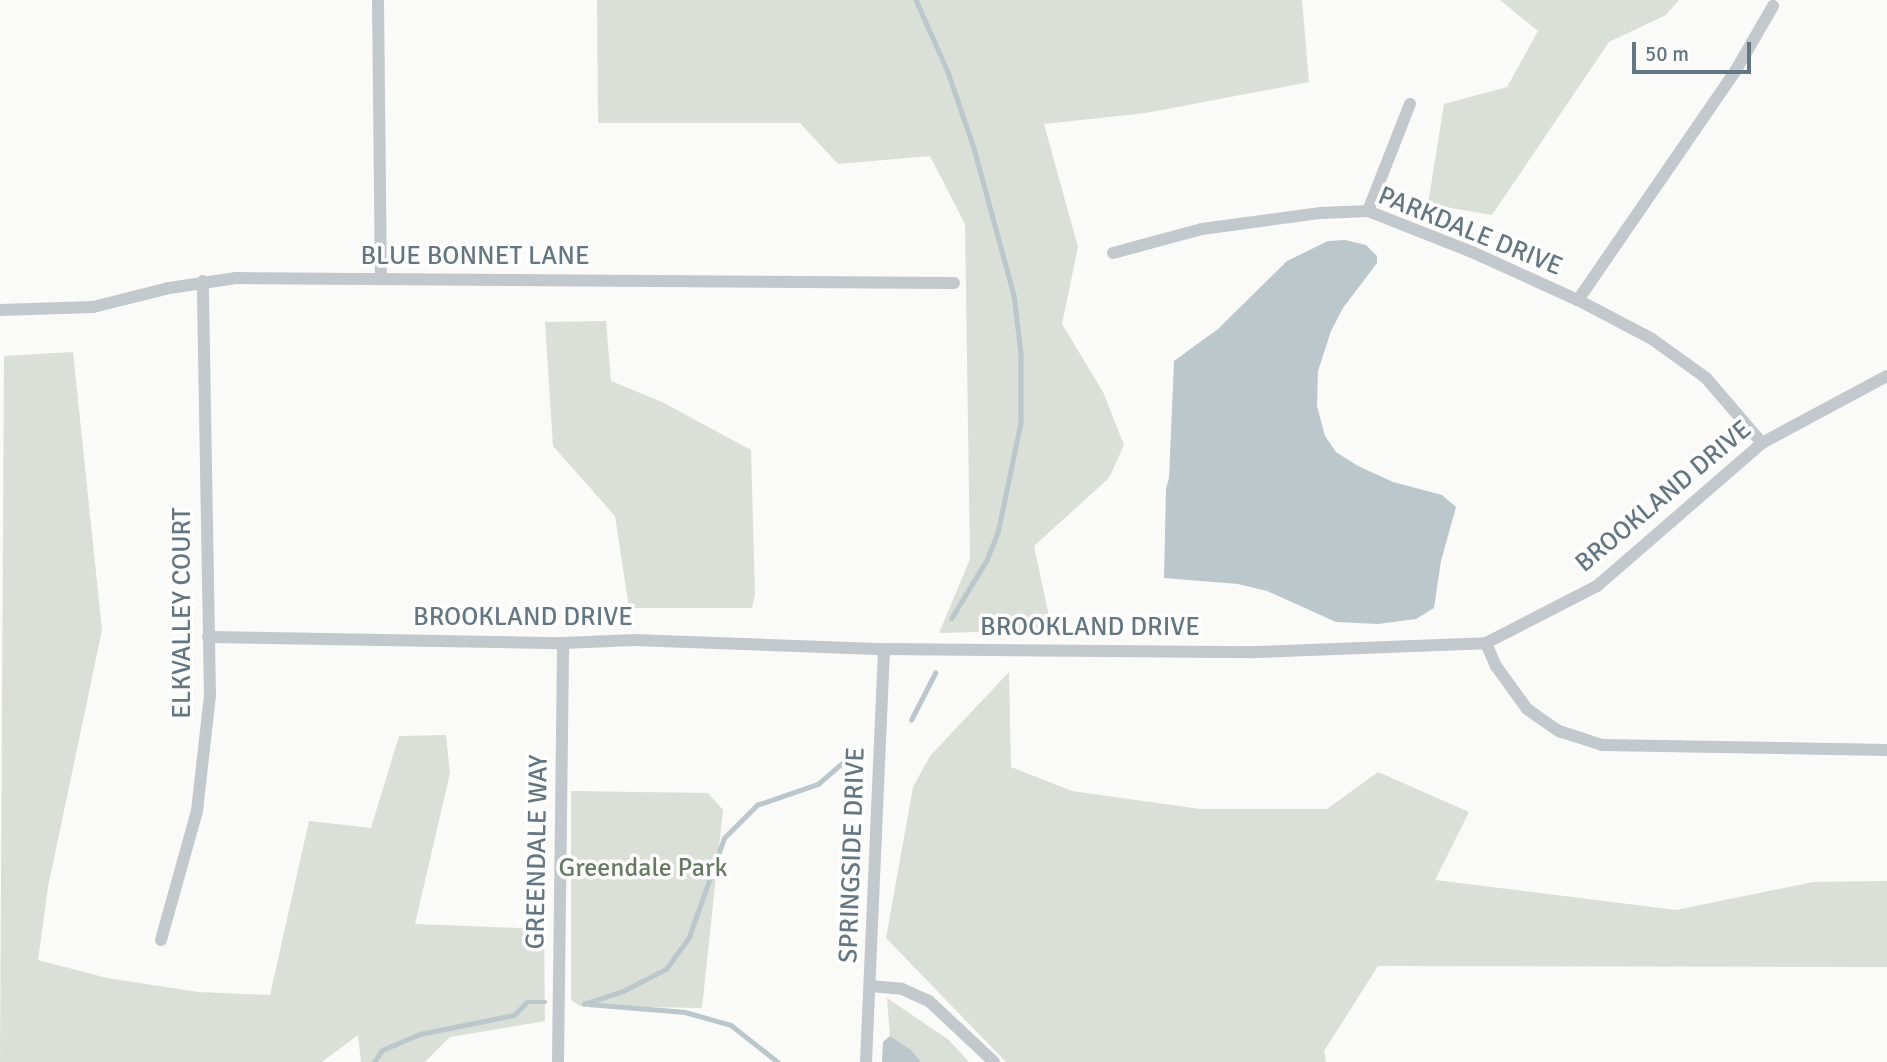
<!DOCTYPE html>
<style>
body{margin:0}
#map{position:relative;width:1887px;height:1062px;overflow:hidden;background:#fafaf8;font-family:Signika,sans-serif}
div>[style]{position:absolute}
.green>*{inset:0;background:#dadfd7}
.water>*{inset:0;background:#bbc7cb}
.stream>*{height:4.5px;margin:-2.25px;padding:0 2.25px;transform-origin:2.25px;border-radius:2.25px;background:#bbc7cb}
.minor>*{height:12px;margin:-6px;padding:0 6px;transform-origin:6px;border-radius:6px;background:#c3c8cc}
span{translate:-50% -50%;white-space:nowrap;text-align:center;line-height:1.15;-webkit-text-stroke:7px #fff;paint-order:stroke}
.street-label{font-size:26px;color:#657683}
.park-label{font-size:26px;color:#687a64}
.scale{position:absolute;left:1632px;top:42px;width:119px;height:32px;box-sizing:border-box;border:4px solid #657683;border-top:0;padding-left:9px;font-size:21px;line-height:24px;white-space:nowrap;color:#657683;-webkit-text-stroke:5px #fff;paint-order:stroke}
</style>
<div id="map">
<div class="green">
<i style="clip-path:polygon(597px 0,1302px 0,1309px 82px,1146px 113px,1044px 124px,1078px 247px,1062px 324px,1103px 392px,1124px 445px,1109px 478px,1034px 546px,1052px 630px,939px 633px,970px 559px,965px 224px,930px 156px,838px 164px,800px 123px,598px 123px)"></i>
<i style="clip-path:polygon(1500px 0,1679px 0,1666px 15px,1609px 42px,1492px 215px,1428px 204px,1444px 104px,1507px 87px,1538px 31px)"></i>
<i style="clip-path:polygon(606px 321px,611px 381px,662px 402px,751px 450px,755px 594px,752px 608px,629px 608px,615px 516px,553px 446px,545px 322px)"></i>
<i style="clip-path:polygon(73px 352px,102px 630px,48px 887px,38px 960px,107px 978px,198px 992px,270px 995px,309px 821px,371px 828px,399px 736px,446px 735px,450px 773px,415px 924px,544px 929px,545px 1021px,450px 1037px,425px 1062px,361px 1062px,358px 1035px,322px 1062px,0 1062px,4px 356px)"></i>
<i style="clip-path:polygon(1009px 672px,1011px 767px,1072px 791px,1200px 809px,1327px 809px,1378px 772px,1469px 812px,1435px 880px,1676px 910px,1813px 882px,1887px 881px,1887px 967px,1378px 966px,1324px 1051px,1326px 1062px,1006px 1062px,886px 938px,913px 787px,930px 756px)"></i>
<i style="clip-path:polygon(571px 791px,708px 793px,723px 810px,702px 1008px,580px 1006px,571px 1000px)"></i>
<i style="clip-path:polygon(887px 998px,949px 1040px,969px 1062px,921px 1062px,910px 1050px,890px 1036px)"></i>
</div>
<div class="water">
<i style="clip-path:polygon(1345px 240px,1366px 245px,1377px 256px,1377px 263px,1343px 308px,1331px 331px,1318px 371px,1317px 406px,1325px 436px,1336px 452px,1358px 466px,1393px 482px,1442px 495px,1456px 507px,1441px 561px,1434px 608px,1416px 619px,1378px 624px,1336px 622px,1267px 591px,1238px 584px,1164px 578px,1166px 489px,1169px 478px,1174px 361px,1218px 329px,1287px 261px,1328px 241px)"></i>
<i style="clip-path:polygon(890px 1036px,911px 1050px,921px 1062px,882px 1062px,883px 1042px)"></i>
</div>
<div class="stream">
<i style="left:916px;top:0;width:79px;rotate:66deg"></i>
<i style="left:948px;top:72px;width:80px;rotate:71.1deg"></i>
<i style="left:974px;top:148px;width:152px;rotate:74.8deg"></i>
<i style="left:1014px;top:295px;width:58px;rotate:83.1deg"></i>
<i style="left:1021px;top:353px;width:70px;rotate:90deg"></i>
<i style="left:1021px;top:423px;width:112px;rotate:101.8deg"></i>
<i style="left:998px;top:533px;width:31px;rotate:112deg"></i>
<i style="left:986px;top:562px;width:66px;rotate:121.3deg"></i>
<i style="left:911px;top:720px;width:53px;rotate:-62.9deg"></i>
<i style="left:584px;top:1004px;width:41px;rotate:-18.4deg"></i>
<i style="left:623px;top:991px;width:48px;rotate:-27.1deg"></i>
<i style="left:666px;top:969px;width:39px;rotate:-54deg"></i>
<i style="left:689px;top:937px;width:105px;rotate:-70.5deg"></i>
<i style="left:724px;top:838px;width:47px;rotate:-45deg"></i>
<i style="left:757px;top:805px;width:65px;rotate:-19deg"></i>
<i style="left:818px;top:784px;width:50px;rotate:-41deg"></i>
<i style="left:588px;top:1004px;width:97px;rotate:4.7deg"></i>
<i style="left:685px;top:1012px;width:48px;rotate:15.8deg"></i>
<i style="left:731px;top:1025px;width:60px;rotate:38.2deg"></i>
<i style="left:374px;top:1062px;width:14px;rotate:-56deg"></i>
<i style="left:382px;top:1050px;width:41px;rotate:-22.8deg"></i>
<i style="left:420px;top:1034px;width:96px;rotate:-11.4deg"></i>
<i style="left:514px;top:1015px;width:18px;rotate:-45deg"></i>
<i style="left:527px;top:1002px;width:18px"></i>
</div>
<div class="minor">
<i style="left:378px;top:0;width:279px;rotate:89.4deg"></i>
<i style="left:1368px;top:211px;width:115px;rotate:-68.6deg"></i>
<i style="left:1113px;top:253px;width:92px;rotate:-15.1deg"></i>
<i style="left:1202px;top:229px;width:120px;rotate:-7.7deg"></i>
<i style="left:1321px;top:213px;width:47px;rotate:-2.4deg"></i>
<i style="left:1368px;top:211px;width:112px;rotate:21.5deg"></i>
<i style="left:1472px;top:252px;width:116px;rotate:24.4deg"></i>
<i style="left:1578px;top:300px;width:84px;rotate:27.8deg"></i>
<i style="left:1652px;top:339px;width:67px;rotate:35.8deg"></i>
<i style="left:1706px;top:378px;width:86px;rotate:49.3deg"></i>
<i style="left:1578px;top:300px;width:279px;rotate:-55.5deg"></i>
<i style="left:1736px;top:70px;width:74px;rotate:-60deg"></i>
<i style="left:0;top:310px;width:93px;rotate:-1.8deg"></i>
<i style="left:93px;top:307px;width:78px;rotate:-14deg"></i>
<i style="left:169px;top:288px;width:68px;rotate:-8.5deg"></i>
<i style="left:236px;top:278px;width:718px;rotate:0.4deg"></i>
<i style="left:208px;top:637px;width:355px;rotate:1deg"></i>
<i style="left:563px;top:643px;width:71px;rotate:-2.4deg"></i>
<i style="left:634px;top:640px;width:250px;rotate:2.1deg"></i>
<i style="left:884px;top:649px;width:372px;rotate:0.5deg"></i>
<i style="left:1256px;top:652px;width:230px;rotate:-2.2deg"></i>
<i style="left:1486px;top:643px;width:125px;rotate:-27.2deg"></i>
<i style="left:1597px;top:586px;width:218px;rotate:-40.9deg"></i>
<i style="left:1762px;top:443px;width:142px;rotate:-28.2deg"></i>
<i style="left:1486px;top:643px;width:25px;rotate:67deg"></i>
<i style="left:1496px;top:666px;width:53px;rotate:54.2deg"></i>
<i style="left:1527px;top:709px;width:39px;rotate:35deg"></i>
<i style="left:1559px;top:731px;width:45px;rotate:18deg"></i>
<i style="left:1602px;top:745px;width:285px;rotate:1deg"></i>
<i style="left:161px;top:940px;width:134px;rotate:-74.4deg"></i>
<i style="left:197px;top:811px;width:116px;rotate:-83.6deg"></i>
<i style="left:210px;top:696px;width:415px;rotate:-91deg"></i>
<i style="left:870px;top:986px;width:32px;rotate:5deg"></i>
<i style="left:902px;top:989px;width:30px;rotate:24deg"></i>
<i style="left:929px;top:1001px;width:89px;rotate:43.2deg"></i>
<i style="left:558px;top:1062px;width:419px;rotate:-89.3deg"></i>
<i style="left:866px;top:1062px;width:413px;rotate:-87.5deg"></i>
</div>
<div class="street-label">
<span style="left:1470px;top:232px;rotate:22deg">PARKDALE DRIVE</span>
<span style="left:475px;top:257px">BLUE BONNET LANE</span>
<span style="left:1664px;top:497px;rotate:-40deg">BROOKLAND DRIVE</span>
<span style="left:183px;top:613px;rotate:-90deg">ELKVALLEY COURT</span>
<span style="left:523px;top:618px">BROOKLAND DRIVE</span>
<span style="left:1090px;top:628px">BROOKLAND DRIVE</span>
<span style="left:538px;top:852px;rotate:-89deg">GREENDALE WAY</span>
<span style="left:853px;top:855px;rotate:-88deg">SPRINGSIDE DRIVE</span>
</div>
<div class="park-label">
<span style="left:643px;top:869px">Greendale Park</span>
</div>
<div class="scale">50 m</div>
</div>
